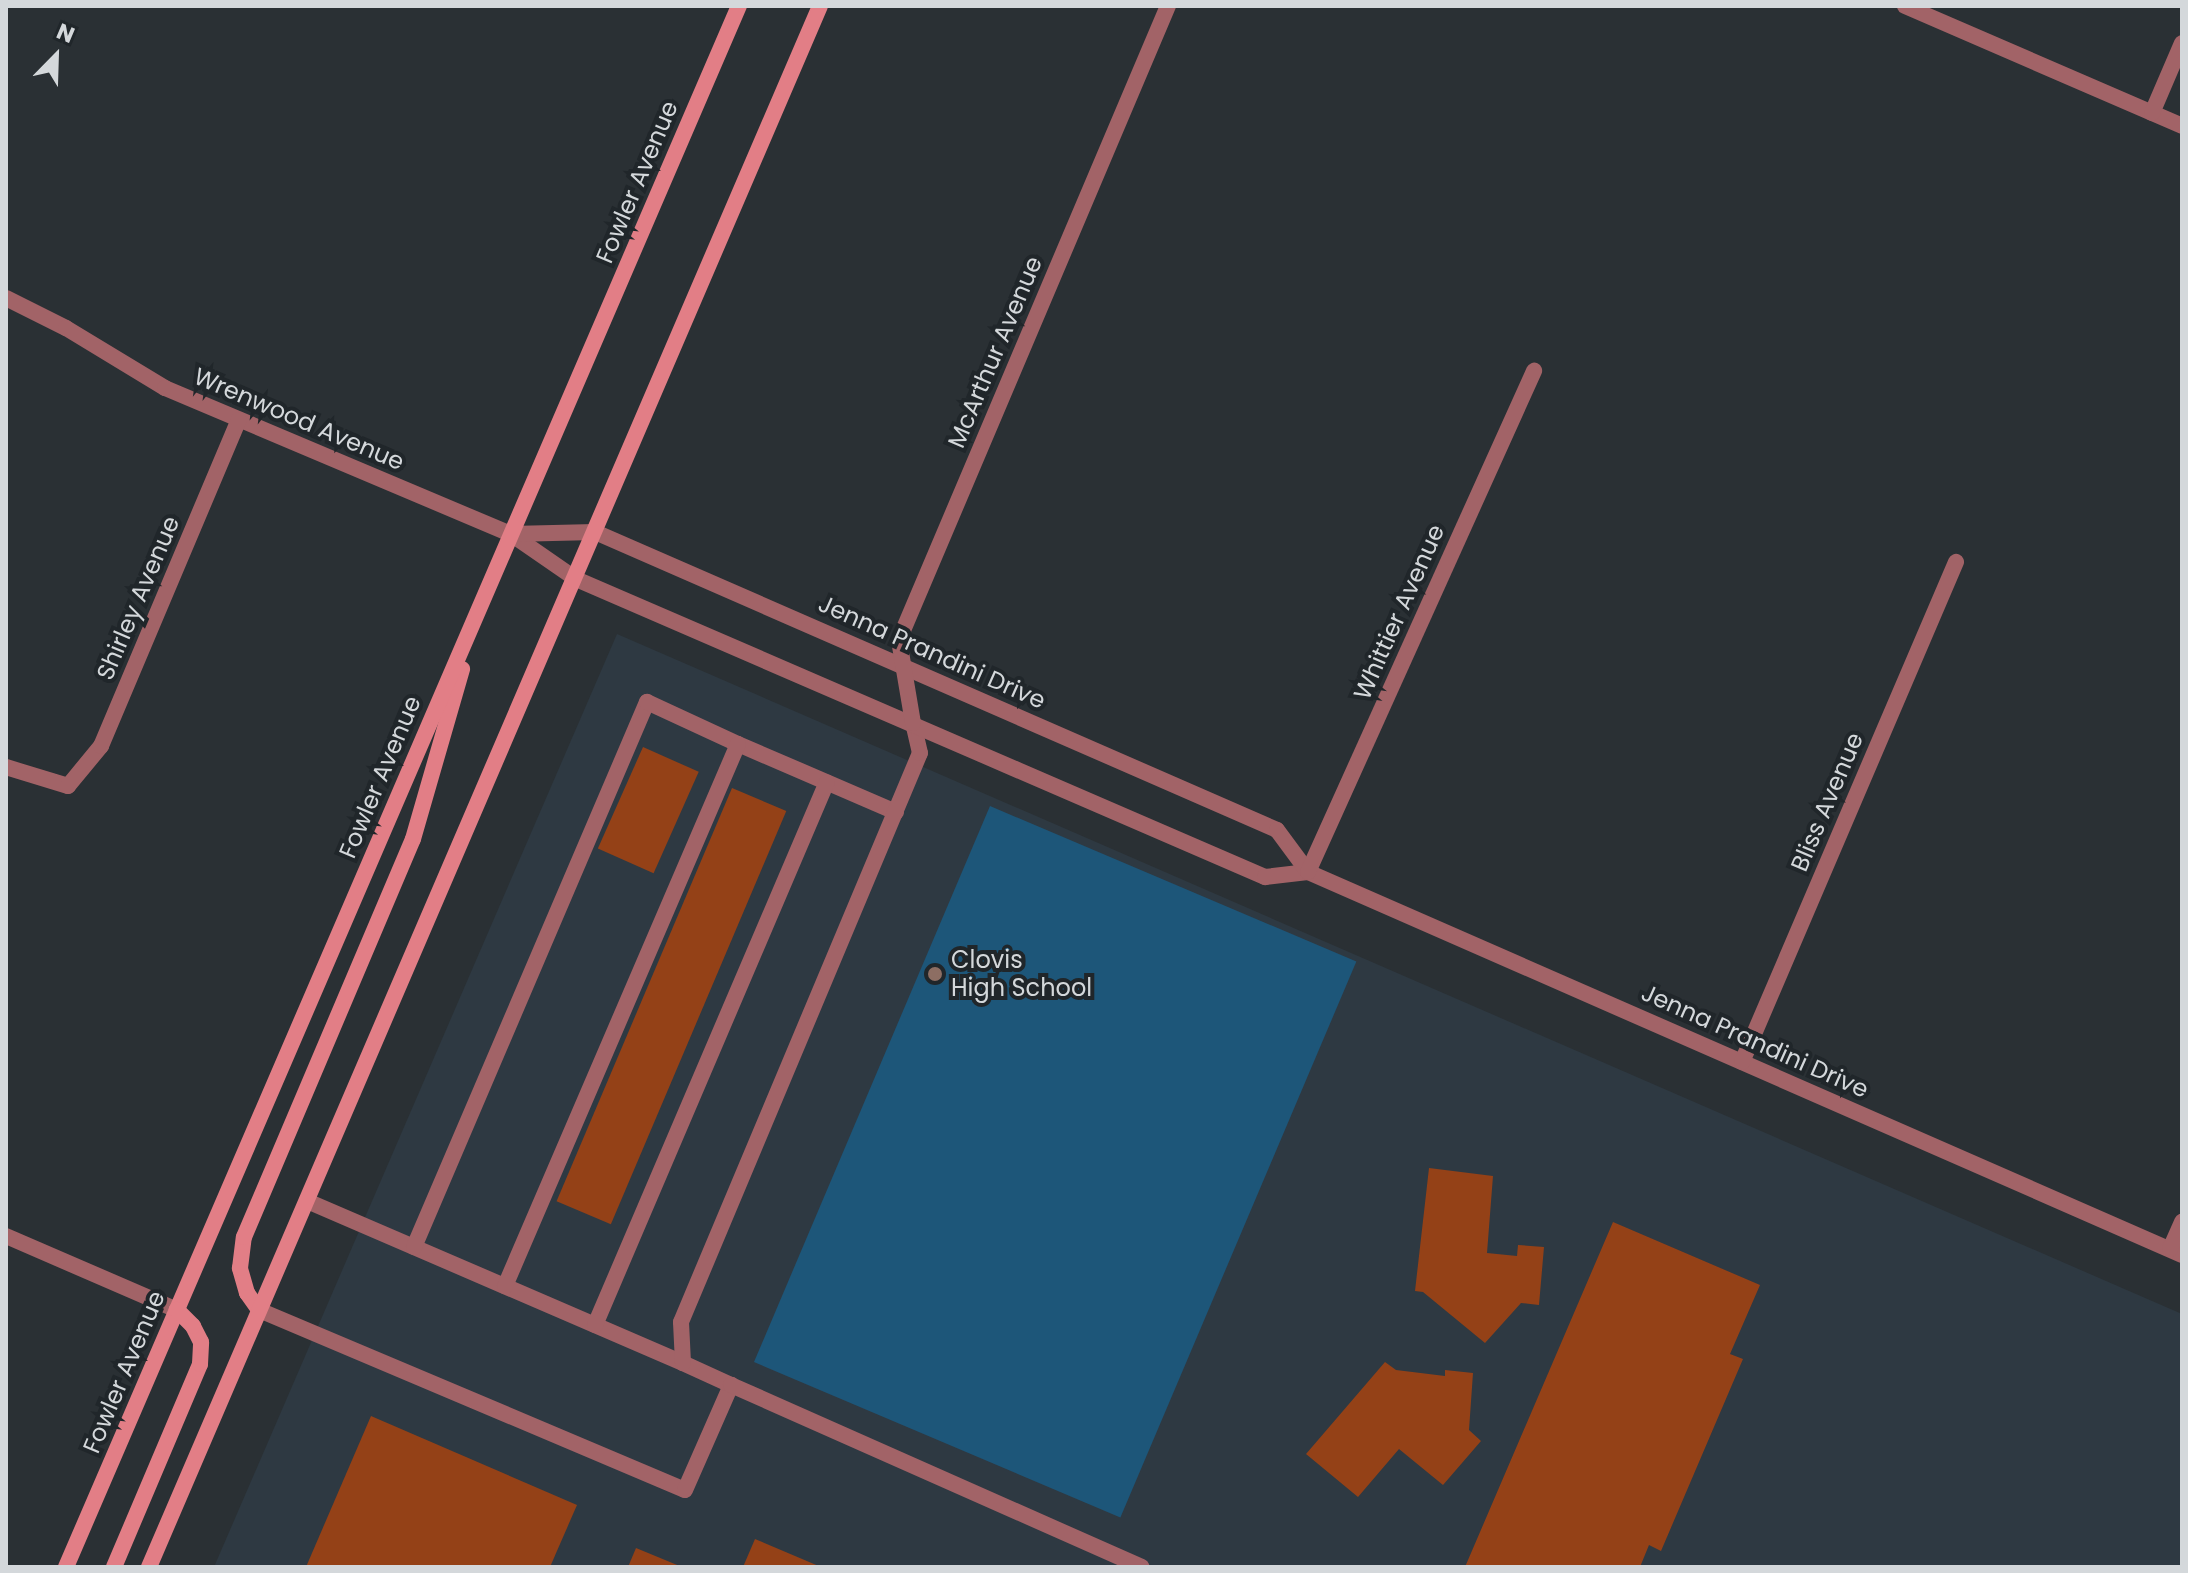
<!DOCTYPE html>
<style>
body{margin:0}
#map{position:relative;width:2188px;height:1573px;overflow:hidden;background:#2a3034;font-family:Poppins,sans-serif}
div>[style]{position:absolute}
.built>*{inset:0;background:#2e3942}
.green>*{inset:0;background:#1d5679;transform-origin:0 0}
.building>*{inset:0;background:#944117;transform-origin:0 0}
.service>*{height:16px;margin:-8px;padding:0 8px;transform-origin:8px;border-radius:8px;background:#a26367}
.minor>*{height:16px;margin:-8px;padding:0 8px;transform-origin:8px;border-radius:8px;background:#a26367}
.secondary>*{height:16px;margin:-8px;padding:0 8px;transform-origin:8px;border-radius:8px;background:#e27e86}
.dots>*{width:22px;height:22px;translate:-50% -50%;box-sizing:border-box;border:4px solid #20262a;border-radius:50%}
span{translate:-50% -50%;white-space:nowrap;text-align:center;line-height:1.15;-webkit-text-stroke:8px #20262a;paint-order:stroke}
.street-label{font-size:24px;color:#d4d8db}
.poi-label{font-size:24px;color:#d4d8db}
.left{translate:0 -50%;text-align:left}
.frame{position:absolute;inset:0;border:8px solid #d4d8db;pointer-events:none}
.north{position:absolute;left:16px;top:16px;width:80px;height:80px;-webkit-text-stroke:6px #20262a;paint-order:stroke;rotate:23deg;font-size:22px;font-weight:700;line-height:32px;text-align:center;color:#d4d8db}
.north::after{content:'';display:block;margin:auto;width:28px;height:36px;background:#d4d8db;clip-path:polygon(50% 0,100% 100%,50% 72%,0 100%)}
</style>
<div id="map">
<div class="built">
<i style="clip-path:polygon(617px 634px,2182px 1314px,2182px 1567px,214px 1567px)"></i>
</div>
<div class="green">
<i style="left:990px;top:806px;width:398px;height:604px;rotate:23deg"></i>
</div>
<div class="building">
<i style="left:643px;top:747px;width:61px;height:111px;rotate:24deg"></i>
<i style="left:732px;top:788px;width:59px;height:449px;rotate:23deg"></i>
<i style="clip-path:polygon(1429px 1168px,1493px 1176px,1487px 1253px,1517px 1256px,1518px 1245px,1544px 1247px,1539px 1305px,1521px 1303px,1485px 1343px,1423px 1292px,1415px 1291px)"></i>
<i style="clip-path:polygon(1613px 1222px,1760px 1285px,1730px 1354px,1743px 1359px,1661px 1551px,1649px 1545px,1640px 1567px,1465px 1567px)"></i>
<i style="clip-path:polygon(1385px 1362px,1396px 1370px,1445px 1376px,1445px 1370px,1473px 1373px,1469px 1430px,1481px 1441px,1443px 1485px,1399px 1449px,1358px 1497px,1306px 1454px)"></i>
<i style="clip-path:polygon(371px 1416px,577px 1505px,550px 1567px,306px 1567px)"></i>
<i style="clip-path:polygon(755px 1539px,821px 1567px,743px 1567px)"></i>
<i style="clip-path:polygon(636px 1548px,682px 1567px,628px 1567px)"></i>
</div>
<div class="service">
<i style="left:738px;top:744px;width:172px;rotate:23.3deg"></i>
<i style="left:307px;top:1201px;width:409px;rotate:23.3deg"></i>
<i style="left:414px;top:1247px;width:593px;rotate:-66.85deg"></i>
<i style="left:647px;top:702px;width:100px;rotate:24.8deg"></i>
<i style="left:738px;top:744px;width:590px;rotate:113.26deg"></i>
<i style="left:259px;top:1310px;width:462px;rotate:22.9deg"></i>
<i style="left:685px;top:1490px;width:115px;rotate:-66.3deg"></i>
<i style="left:731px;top:1385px;width:53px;rotate:-155.4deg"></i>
<i style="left:683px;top:1363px;width:41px;rotate:-92.8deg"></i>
<i style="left:681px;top:1322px;width:617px;rotate:-67.22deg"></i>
<i style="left:920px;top:753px;width:31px;rotate:-103deg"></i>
<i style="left:595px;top:1325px;width:590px;rotate:-66.87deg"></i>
<i style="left:731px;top:1385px;width:449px;rotate:23.9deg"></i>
</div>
<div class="minor">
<i style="left:1905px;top:6px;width:302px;rotate:23.4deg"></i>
<i style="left:2152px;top:113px;width:76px;rotate:-66.8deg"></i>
<i style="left:6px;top:298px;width:67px;rotate:26.6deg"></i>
<i style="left:66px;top:328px;width:116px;rotate:31.2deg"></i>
<i style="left:165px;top:388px;width:376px;rotate:22.9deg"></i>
<i style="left:511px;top:534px;width:79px;rotate:34.7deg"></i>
<i style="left:576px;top:579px;width:751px;rotate:23.39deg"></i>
<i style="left:1265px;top:877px;width:43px;rotate:-6.6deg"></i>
<i style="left:1308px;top:872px;width:954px;rotate:23.66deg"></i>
<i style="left:511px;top:534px;width:84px;rotate:-1.4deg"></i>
<i style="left:595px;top:532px;width:744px;rotate:23.6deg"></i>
<i style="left:1277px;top:830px;width:52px;rotate:53.6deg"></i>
<i style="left:913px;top:723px;width:84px;rotate:-99.6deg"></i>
<i style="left:899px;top:640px;width:689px;rotate:-67.01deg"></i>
<i style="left:6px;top:767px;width:65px;rotate:17deg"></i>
<i style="left:68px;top:786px;width:52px;rotate:-50.5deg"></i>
<i style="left:101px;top:746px;width:354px;rotate:-67.1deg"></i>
<i style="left:1308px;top:872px;width:550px;rotate:-65.72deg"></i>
<i style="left:1742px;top:1062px;width:544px;rotate:-66.83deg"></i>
<i style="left:6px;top:1236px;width:186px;rotate:23.4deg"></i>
<i style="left:2170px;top:1249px;width:30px;rotate:-66deg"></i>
</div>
<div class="secondary">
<i style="left:259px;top:1310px;width:21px;rotate:-125deg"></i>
<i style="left:247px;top:1293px;width:26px;rotate:-106deg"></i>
<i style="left:240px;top:1268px;width:31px;rotate:-83deg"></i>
<i style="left:244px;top:1237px;width:432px;rotate:-67deg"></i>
<i style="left:413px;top:839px;width:177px;rotate:-73.9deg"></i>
<i style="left:66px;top:1567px;width:1700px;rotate:-66.68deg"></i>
<i style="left:114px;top:1567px;width:220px;rotate:-67deg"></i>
<i style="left:200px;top:1364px;width:22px;rotate:-87deg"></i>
<i style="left:201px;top:1342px;width:18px;rotate:-117deg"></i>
<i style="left:193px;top:1326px;width:23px;rotate:-135deg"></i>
<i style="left:149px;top:1567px;width:1699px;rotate:-66.74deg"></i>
</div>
<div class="dots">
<i style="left:935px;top:974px;background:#8d6e63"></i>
</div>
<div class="street-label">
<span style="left:637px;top:182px;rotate:-67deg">Fowler Avenue</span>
<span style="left:995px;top:352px;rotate:-67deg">McArthur Avenue</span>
<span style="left:299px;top:419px;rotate:23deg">Wrenwood Avenue</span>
<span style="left:138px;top:598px;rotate:-67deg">Shirley Avenue</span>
<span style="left:1399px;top:612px;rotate:-66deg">Whittier Avenue</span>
<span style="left:932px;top:652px;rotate:24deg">Jenna Prandini Drive</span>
<span style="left:380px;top:777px;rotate:-67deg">Fowler Avenue</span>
<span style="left:1827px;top:802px;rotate:-67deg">Bliss Avenue</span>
<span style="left:1755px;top:1041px;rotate:24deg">Jenna Prandini Drive</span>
<span style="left:124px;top:1372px;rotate:-67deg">Fowler Avenue</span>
</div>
<div class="poi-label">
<span class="left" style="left:951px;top:974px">Clovis<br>High School</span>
</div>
<div class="frame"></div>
<div class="north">N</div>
</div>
